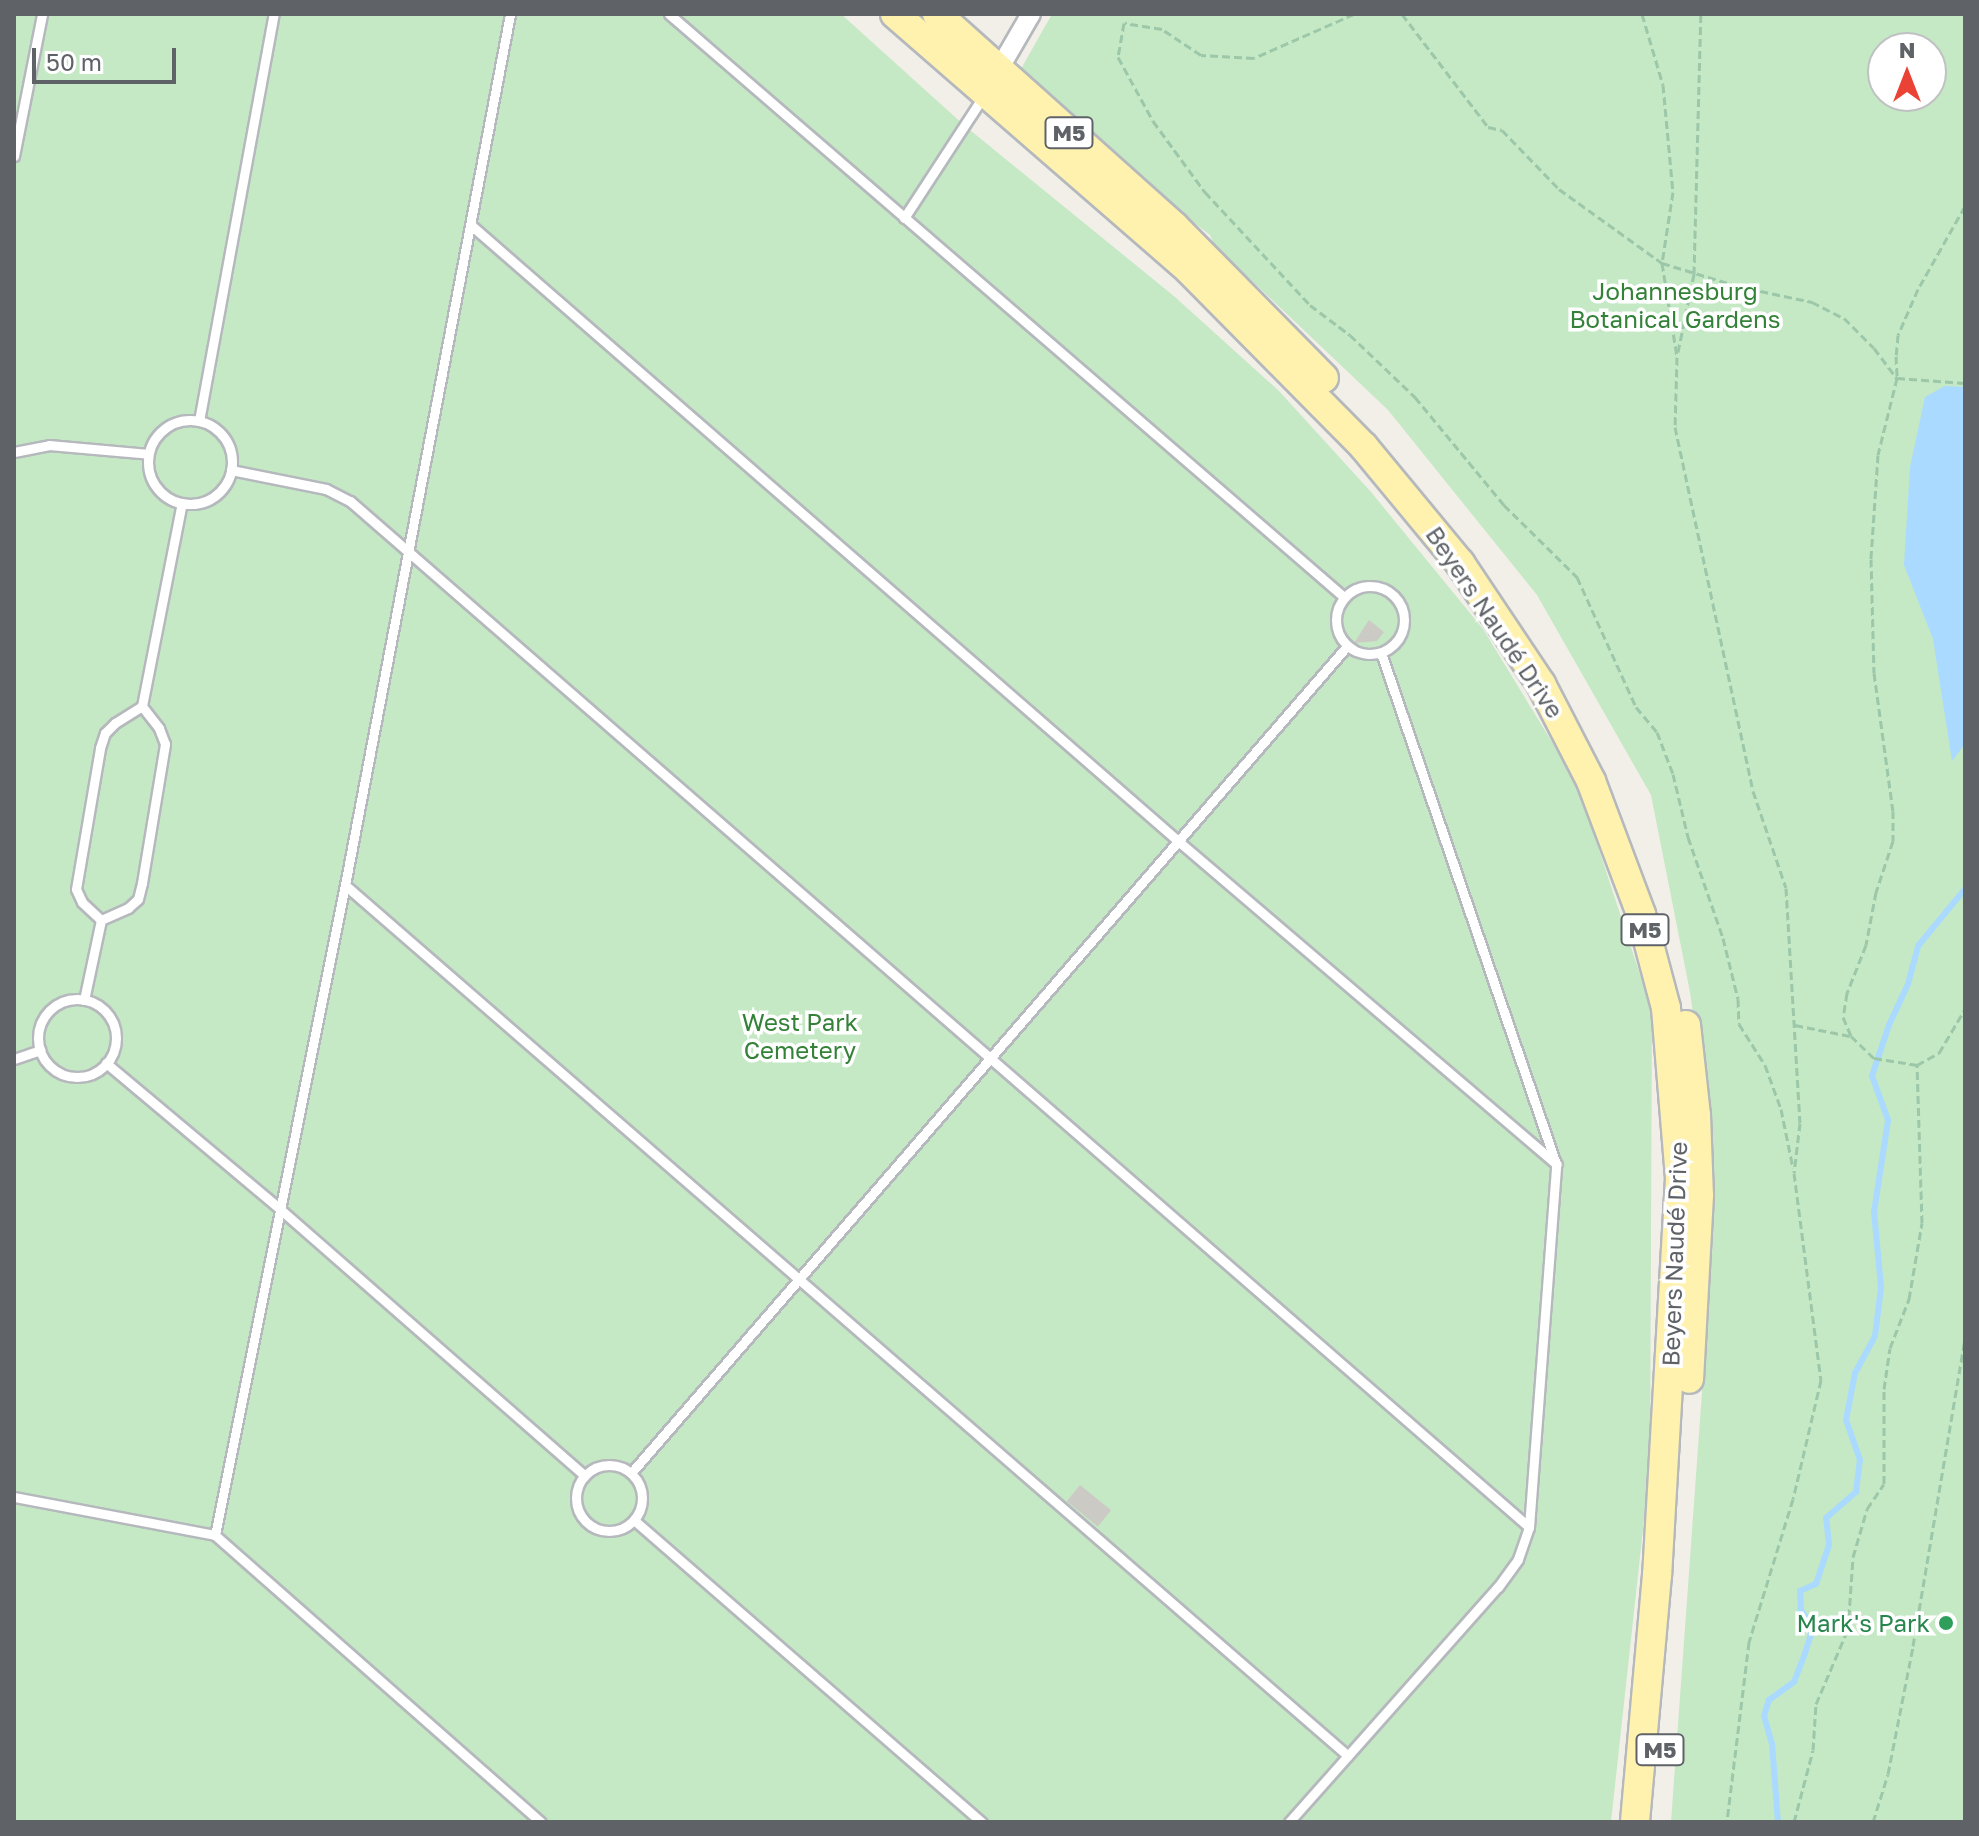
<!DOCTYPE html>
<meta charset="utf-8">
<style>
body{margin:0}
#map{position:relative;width:1979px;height:1836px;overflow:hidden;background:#f1efe8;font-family:"Golos Text",sans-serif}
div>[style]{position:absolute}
.green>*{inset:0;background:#c5e8c5}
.water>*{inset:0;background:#aadaff}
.stream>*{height:6px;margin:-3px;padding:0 3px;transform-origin:3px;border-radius:3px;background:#aadaff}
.building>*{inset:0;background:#cccac5;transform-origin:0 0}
.path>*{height:3px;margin-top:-1.5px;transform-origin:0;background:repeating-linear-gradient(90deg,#9cc7a9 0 8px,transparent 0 12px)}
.roads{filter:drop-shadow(2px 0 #b5b8bc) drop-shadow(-2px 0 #b5b8bc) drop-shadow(0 2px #b5b8bc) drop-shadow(0 -2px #b5b8bc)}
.service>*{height:9px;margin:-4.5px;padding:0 4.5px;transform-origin:4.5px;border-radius:4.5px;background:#fff}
.service>.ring{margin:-4.5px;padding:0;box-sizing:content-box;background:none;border:9px solid #fff;border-radius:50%}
.minor>*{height:18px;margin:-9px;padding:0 9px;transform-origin:9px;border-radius:9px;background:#fff}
.primary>*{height:28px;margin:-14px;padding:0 14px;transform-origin:14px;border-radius:14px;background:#fff2af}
.dots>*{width:22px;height:22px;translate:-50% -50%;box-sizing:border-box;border:4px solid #fff;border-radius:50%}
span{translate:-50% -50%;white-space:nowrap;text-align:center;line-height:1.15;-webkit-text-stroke:7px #fff;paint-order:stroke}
.shield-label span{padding:2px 6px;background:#fff;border:2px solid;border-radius:6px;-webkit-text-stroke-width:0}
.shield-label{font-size:22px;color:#5f6368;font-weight:700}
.park-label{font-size:24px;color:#348238}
.street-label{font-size:24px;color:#5f6368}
.leisure-label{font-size:24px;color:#27864d}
.right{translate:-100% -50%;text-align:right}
.frame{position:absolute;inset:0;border:16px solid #5f6368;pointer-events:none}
.north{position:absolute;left:1867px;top:32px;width:80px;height:80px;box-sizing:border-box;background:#fff;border:2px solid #bfc1c3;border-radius:50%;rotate:0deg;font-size:22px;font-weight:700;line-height:32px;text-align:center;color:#5f6368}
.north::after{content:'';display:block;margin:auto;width:28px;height:36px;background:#ea4335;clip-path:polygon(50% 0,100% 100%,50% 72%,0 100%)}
.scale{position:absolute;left:32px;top:48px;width:144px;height:36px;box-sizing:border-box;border:4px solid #5f6368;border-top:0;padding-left:10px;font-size:24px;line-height:28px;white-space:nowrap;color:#5f6368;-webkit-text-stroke:6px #fff;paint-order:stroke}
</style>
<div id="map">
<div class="green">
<i style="clip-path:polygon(14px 14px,841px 14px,965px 126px,1175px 297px,1279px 391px,1371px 492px,1483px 629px,1577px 783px,1652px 1011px,1650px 1465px,1611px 1822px,14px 1822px)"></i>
<i style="clip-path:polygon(evenodd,1052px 14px,1965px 14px,1965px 1822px,1671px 1822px,1713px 1240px,1707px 1114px,1690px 992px,1651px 795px,1537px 595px,1388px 410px,1214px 245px,1210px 235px,1013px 83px,1052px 14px,1883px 48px,1931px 48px,1931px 96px,1883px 96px,1883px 48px)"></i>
</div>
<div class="water">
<i style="clip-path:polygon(1945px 386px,1965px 387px,1965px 744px,1952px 761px,1933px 639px,1904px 565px,1910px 467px,1925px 397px)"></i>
</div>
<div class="stream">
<i style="left:1778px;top:1822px;width:78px;rotate:-94.4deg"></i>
<i style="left:1772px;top:1744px;width:29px;rotate:-106deg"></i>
<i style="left:1764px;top:1716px;width:17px;rotate:-73deg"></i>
<i style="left:1769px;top:1700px;width:31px;rotate:-36deg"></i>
<i style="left:1794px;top:1682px;width:28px;rotate:-69deg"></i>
<i style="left:1804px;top:1656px;width:29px;rotate:-72deg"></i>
<i style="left:1813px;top:1628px;width:22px;rotate:-124deg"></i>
<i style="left:1801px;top:1610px;width:19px;rotate:-93deg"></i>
<i style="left:1800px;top:1591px;width:17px;rotate:-24deg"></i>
<i style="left:1816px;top:1584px;width:41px;rotate:-71.6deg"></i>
<i style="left:1829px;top:1545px;width:27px;rotate:-96deg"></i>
<i style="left:1826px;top:1518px;width:40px;rotate:-41deg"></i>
<i style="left:1856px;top:1492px;width:32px;rotate:-83deg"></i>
<i style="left:1860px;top:1460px;width:42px;rotate:-109.3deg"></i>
<i style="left:1846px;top:1420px;width:48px;rotate:-79.2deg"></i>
<i style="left:1855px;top:1373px;width:42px;rotate:-61.6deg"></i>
<i style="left:1875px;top:1336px;width:49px;rotate:-83deg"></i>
<i style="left:1881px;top:1287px;width:75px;rotate:-95.3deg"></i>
<i style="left:1874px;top:1212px;width:93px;rotate:-81.3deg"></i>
<i style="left:1888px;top:1120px;width:47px;rotate:-110deg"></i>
<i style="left:1872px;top:1076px;width:54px;rotate:-71.6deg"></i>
<i style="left:1889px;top:1025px;width:45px;rotate:-65.1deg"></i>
<i style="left:1908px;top:984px;width:39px;rotate:-75deg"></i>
<i style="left:1918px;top:946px;width:74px;rotate:-50.5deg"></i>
</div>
<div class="building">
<i style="clip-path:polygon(1369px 620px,1384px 632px,1377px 641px,1354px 643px)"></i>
<i style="left:1080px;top:1485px;width:40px;height:21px;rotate:39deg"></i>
</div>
<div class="path">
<i style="left:1354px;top:14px;width:109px;rotate:156.3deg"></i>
<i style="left:1254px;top:58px;width:53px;rotate:-176.8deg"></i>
<i style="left:1201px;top:55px;width:47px;rotate:-146.3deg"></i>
<i style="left:1162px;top:29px;width:38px;rotate:-171deg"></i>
<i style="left:1124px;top:23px;width:35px;rotate:100deg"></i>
<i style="left:1118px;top:57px;width:73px;rotate:61.3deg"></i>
<i style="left:1153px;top:121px;width:88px;rotate:53.8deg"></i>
<i style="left:1205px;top:192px;width:154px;rotate:47.1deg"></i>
<i style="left:1310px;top:305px;width:50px;rotate:36.9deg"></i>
<i style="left:1350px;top:335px;width:90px;rotate:43.6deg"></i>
<i style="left:1415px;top:397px;width:140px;rotate:50.5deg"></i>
<i style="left:1504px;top:505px;width:103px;rotate:44.6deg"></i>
<i style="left:1577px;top:577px;width:143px;rotate:65.6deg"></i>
<i style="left:1636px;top:707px;width:33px;rotate:50deg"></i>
<i style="left:1657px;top:732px;width:45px;rotate:69.1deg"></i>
<i style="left:1673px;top:774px;width:65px;rotate:76.6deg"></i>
<i style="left:1688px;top:837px;width:107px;rotate:70.9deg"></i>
<i style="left:1723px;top:938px;width:63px;rotate:76.2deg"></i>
<i style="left:1738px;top:999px;width:25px;rotate:88deg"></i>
<i style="left:1739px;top:1024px;width:49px;rotate:57.6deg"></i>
<i style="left:1765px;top:1065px;width:47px;rotate:70deg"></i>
<i style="left:1781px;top:1109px;width:60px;rotate:78.5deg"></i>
<i style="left:1402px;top:14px;width:142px;rotate:52.7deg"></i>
<i style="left:1488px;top:127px;width:14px;rotate:12deg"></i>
<i style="left:1502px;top:130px;width:82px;rotate:46deg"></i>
<i style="left:1559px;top:189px;width:127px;rotate:35.7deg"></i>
<i style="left:1662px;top:263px;width:78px;rotate:17deg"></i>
<i style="left:1737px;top:286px;width:77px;rotate:12deg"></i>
<i style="left:1812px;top:302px;width:36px;rotate:27deg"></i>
<i style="left:1844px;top:318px;width:42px;rotate:45deg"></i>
<i style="left:1874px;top:348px;width:38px;rotate:53deg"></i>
<i style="left:1897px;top:378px;width:79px;rotate:103.9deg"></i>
<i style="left:1878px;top:455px;width:104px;rotate:93.9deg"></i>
<i style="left:1871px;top:559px;width:114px;rotate:88.5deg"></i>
<i style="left:1874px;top:673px;width:139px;rotate:82.2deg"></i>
<i style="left:1893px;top:811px;width:30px;rotate:90deg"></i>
<i style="left:1893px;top:841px;width:54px;rotate:108.4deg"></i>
<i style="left:1876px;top:892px;width:54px;rotate:100.7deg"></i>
<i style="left:1866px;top:945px;width:52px;rotate:111.6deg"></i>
<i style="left:1847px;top:993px;width:24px;rotate:99deg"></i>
<i style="left:1843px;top:1017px;width:21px;rotate:67deg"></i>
<i style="left:1851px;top:1036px;width:32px;rotate:44deg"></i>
<i style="left:1874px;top:1058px;width:44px;rotate:9.2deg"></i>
<i style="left:1917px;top:1065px;width:25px;rotate:-29deg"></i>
<i style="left:1939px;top:1053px;width:51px;rotate:-59.4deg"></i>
<i style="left:1642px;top:14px;width:74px;rotate:73.5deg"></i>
<i style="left:1663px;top:85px;width:107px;rotate:84.7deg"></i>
<i style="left:1673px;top:192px;width:72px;rotate:98.8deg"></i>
<i style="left:1662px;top:263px;width:95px;rotate:80.9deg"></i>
<i style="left:1677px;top:357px;width:70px;rotate:91.6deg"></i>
<i style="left:1675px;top:427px;width:372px;rotate:77.9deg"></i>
<i style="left:1753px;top:791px;width:102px;rotate:71.2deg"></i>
<i style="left:1786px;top:888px;width:235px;rotate:86.6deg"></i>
<i style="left:1800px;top:1123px;width:50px;rotate:96.8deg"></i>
<i style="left:1794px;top:1173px;width:209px;rotate:82.6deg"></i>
<i style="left:1821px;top:1380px;width:122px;rotate:103.2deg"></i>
<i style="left:1793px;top:1499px;width:150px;rotate:107.1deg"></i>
<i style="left:1749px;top:1642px;width:181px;rotate:97deg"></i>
<i style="left:1965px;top:206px;width:95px;rotate:119.5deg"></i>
<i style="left:1918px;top:289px;width:50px;rotate:113.5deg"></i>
<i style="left:1898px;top:335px;width:21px;rotate:95deg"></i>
<i style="left:1896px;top:356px;width:22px;rotate:87deg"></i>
<i style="left:1897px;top:378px;width:68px;rotate:4.2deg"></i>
<i style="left:1678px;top:352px;width:80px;rotate:-78.4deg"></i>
<i style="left:1694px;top:274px;width:260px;rotate:-88.5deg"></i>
<i style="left:1795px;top:1025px;width:56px;rotate:11.3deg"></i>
<i style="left:1794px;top:1822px;width:74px;rotate:-75.2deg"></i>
<i style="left:1813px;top:1750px;width:46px;rotate:-86.3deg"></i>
<i style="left:1816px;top:1704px;width:82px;rotate:-66.9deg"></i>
<i style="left:1848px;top:1629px;width:72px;rotate:-86deg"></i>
<i style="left:1853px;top:1557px;width:50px;rotate:-73.7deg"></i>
<i style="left:1867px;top:1509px;width:30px;rotate:-56deg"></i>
<i style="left:1884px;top:1484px;width:95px;rotate:-90deg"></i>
<i style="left:1884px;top:1389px;width:41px;rotate:-81.7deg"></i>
<i style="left:1890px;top:1348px;width:53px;rotate:-68.8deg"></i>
<i style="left:1909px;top:1299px;width:77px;rotate:-80.3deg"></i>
<i style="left:1922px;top:1223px;width:158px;rotate:-91.8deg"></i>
<i style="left:1873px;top:1822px;width:50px;rotate:-72.6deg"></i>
<i style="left:1888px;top:1774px;width:130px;rotate:-78.9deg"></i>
<i style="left:1913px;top:1646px;width:310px;rotate:-80.4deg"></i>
</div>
<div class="roads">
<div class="service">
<i style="left:669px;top:14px;width:892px;rotate:40.82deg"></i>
<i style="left:14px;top:156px;width:145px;rotate:-78.8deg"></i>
<i style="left:904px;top:218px;width:145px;rotate:-56.9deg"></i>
<i style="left:472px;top:226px;width:935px;rotate:41.05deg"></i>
<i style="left:1177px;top:840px;width:499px;rotate:40.5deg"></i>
<i class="ring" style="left:148px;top:420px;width:75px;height:75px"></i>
<i style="left:199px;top:421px;width:414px;rotate:-79.6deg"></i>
<i style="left:14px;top:452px;width:36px;rotate:-11deg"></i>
<i style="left:49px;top:445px;width:100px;rotate:5.1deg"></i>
<i style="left:231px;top:470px;width:97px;rotate:11.3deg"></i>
<i style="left:326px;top:489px;width:27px;rotate:27deg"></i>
<i style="left:350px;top:501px;width:1563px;rotate:41.03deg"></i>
<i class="ring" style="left:1336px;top:586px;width:59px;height:59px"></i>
<i style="left:345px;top:885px;width:1328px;rotate:40.97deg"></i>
<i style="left:101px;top:920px;width:26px;rotate:-137deg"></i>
<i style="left:82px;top:902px;width:14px;rotate:-115deg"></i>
<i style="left:76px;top:889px;width:143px;rotate:-80.3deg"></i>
<i style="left:100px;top:748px;width:16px;rotate:-72deg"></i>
<i style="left:105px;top:733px;width:14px;rotate:-45deg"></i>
<i style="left:115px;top:723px;width:32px;rotate:-32deg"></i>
<i style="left:142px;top:706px;width:207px;rotate:-78.9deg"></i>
<i style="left:101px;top:920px;width:30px;rotate:-24deg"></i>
<i style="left:128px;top:908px;width:13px;rotate:-42deg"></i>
<i style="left:138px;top:899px;width:16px;rotate:-76deg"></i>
<i style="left:142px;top:883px;width:141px;rotate:-80.6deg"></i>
<i style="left:165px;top:744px;width:17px;rotate:-111deg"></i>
<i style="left:159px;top:728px;width:28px;rotate:-128deg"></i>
<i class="ring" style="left:38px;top:999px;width:69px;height:69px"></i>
<i style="left:84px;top:1000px;width:82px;rotate:-78deg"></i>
<i style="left:14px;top:1059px;width:28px;rotate:-19deg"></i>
<i style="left:106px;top:1063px;width:227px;rotate:40deg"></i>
<i style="left:280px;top:1209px;width:405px;rotate:41.2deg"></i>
<i class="ring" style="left:576px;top:1465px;width:57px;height:57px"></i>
<i style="left:631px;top:1473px;width:1094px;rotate:-49.11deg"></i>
<i style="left:14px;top:1497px;width:205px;rotate:10.7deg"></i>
<i style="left:215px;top:1535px;width:434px;rotate:41.4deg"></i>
<i style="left:634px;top:1520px;width:461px;rotate:41deg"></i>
<i style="left:215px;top:1535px;width:663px;rotate:-78.69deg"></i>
<i style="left:345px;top:885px;width:886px;rotate:-79.27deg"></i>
<i style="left:1289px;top:1822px;width:314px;rotate:-48.4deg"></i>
<i style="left:1498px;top:1587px;width:34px;rotate:-54deg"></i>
<i style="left:1518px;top:1559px;width:34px;rotate:-71deg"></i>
<i style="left:1529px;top:1527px;width:364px;rotate:-85.7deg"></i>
<i style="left:1556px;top:1164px;width:540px;rotate:-108.9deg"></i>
</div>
<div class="minor">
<i style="left:995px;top:76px;width:72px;rotate:-59.9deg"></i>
</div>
<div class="primary">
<i style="left:895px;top:14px;width:390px;rotate:41deg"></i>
<i style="left:1189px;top:270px;width:249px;rotate:45.3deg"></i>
<i style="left:1364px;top:447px;width:151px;rotate:50.4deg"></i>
<i style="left:1460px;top:563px;width:146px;rotate:56.2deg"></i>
<i style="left:1541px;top:684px;width:109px;rotate:62.7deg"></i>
<i style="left:1591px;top:781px;width:142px;rotate:69.4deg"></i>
<i style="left:1641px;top:914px;width:97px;rotate:75.1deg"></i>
<i style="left:1666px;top:1008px;width:171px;rotate:85.3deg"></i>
<i style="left:1680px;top:1178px;width:398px;rotate:93.3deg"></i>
<i style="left:1657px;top:1575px;width:248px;rotate:95.1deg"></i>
<i style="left:937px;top:14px;width:319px;rotate:41.8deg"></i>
<i style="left:1175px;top:227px;width:212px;rotate:45.4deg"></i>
<i style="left:1686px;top:1025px;width:91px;rotate:83.7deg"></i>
<i style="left:1696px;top:1115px;width:80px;rotate:87.9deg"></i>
<i style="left:1699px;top:1195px;width:184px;rotate:93.1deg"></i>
</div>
</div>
<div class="dots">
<i style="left:1946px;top:1623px;background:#2e9e5b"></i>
</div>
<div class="shield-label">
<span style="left:1069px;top:133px">M5</span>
<span style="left:1645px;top:930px">M5</span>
<span style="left:1660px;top:1750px">M5</span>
</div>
<div class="park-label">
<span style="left:1675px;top:305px">Johannesburg<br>Botanical Gardens</span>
<span style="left:800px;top:1036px">West Park<br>Cemetery</span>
</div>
<div class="street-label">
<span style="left:1495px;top:622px;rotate:56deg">Beyers Naudé Drive</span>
<span style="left:1674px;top:1254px;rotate:-88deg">Beyers Naudé Drive</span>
</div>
<div class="leisure-label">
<span class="right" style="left:1930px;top:1623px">Mark's Park</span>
</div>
<div class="frame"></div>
<div class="north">N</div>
<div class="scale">50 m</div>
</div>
